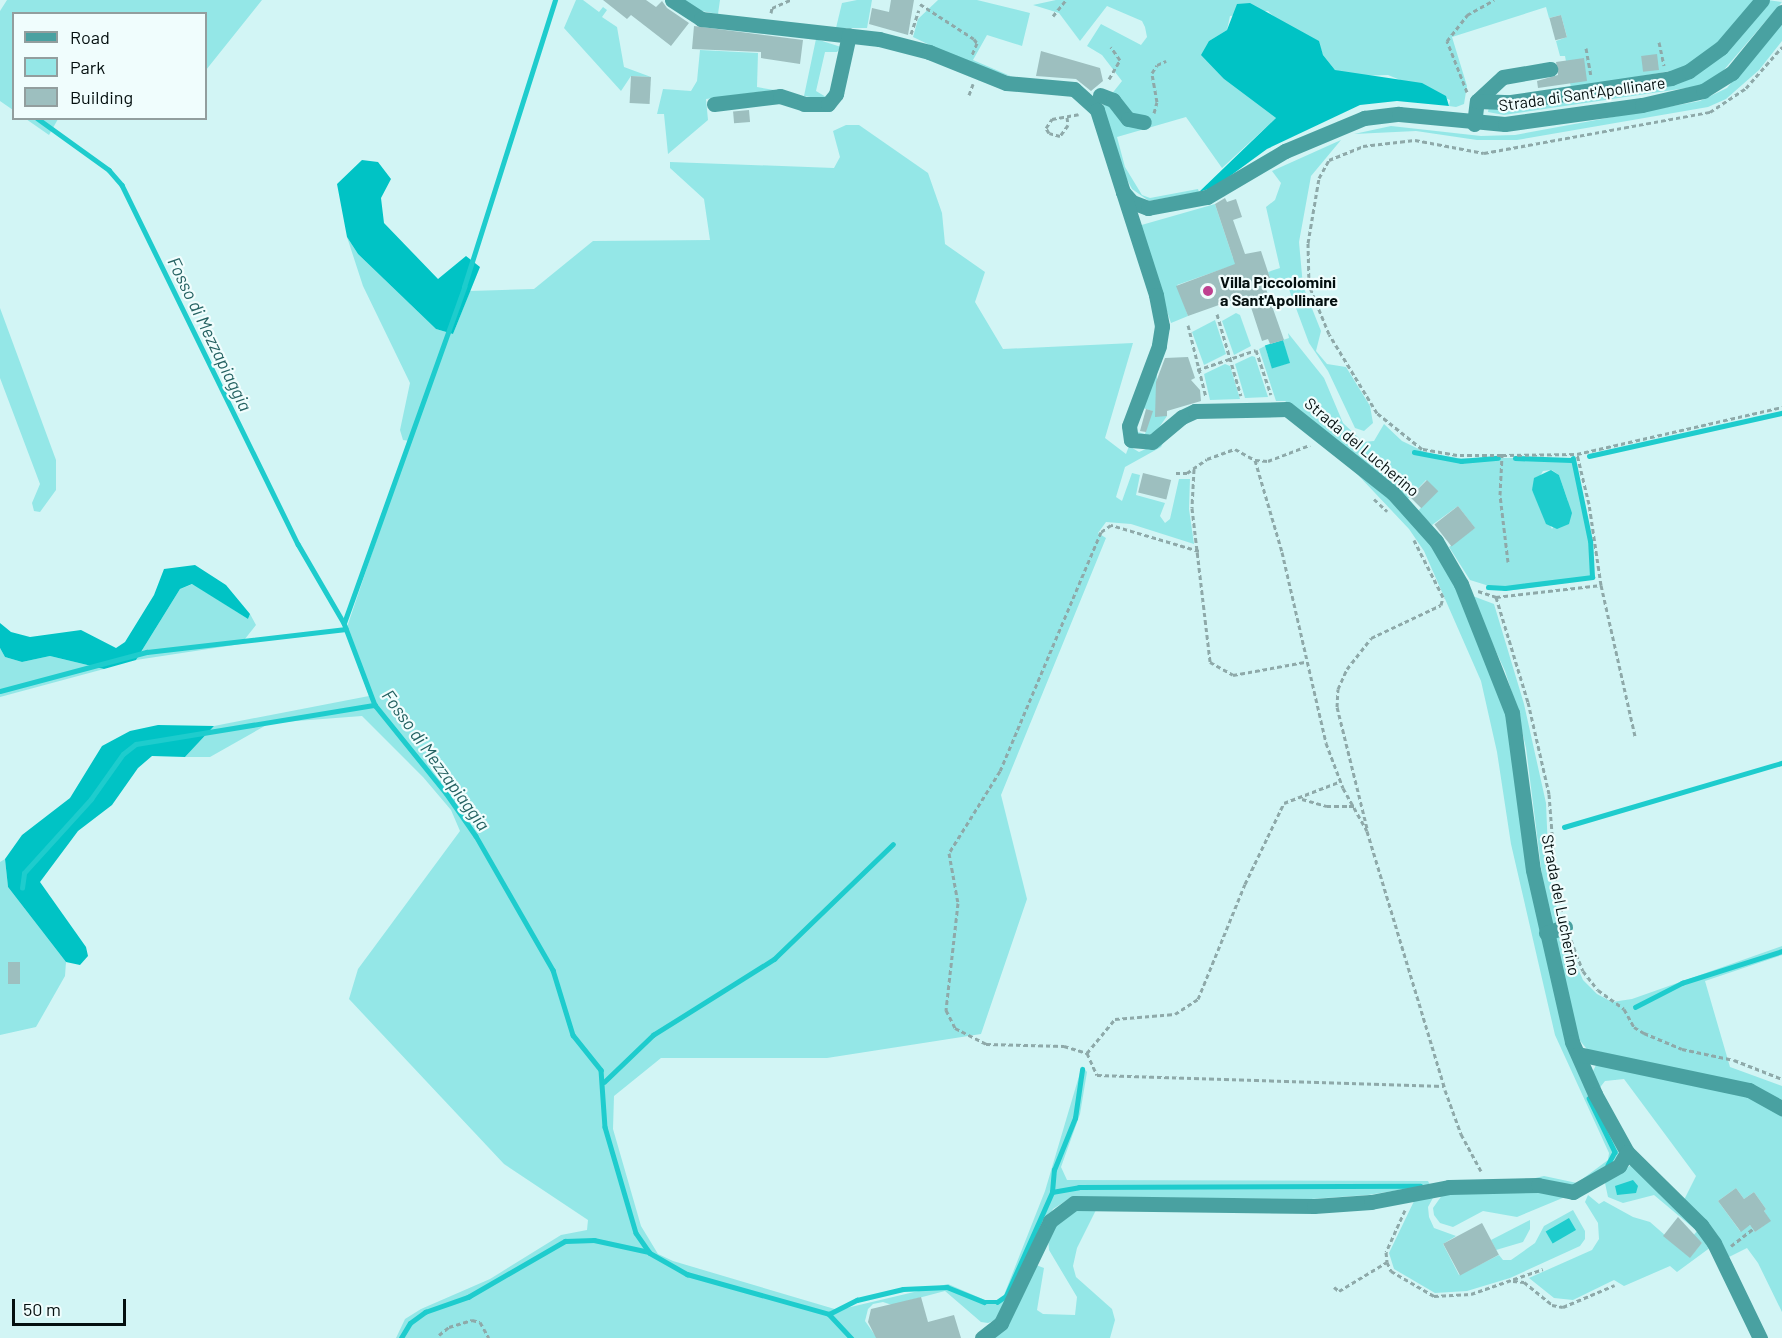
<!DOCTYPE html>
<style>
body{margin:0}
#map{position:relative;width:1782px;height:1338px;overflow:hidden;background:#d2f5f5;font-family:Barlow,sans-serif}
div>[style]{position:absolute}
.green>*{inset:0;background:#94e7e7}
.forest>*{inset:0;background:#00c3c5}
.water>*{inset:0;background:#1ecccd;transform-origin:0 0}
.stream>*{height:4.5px;margin:-2.25px;padding:0 2.25px;transform-origin:2.25px;border-radius:2.25px;background:#1ecccd}
.building>*{inset:0;background:#9dbfbf;transform-origin:0 0}
.path>*{height:3px;margin-top:-1.5px;transform-origin:0;background:repeating-linear-gradient(90deg,#8ea9a9 0 4.5px,transparent 0 7.5px)}
.minor>*{height:15px;margin:-7.5px;padding:0 7.5px;transform-origin:7.5px;border-radius:7.5px;background:#49a1a1}
.dots>*{width:16px;height:16px;translate:-50% -50%;box-sizing:border-box;border:3px solid #f0fdfd;border-radius:50%}
span{translate:-50% -50%;white-space:nowrap;text-align:center;line-height:1.15;-webkit-text-stroke:4.5px #f0fdfd;paint-order:stroke}
.street-label{font-size:16px;color:#040f0f}
.poi-label{font-size:16px;color:#040f0f;font-weight:700}
.left{translate:0 -50%;text-align:left}
.water-label{font-size:18px;color:#236161;font-style:italic}
.legend{position:absolute;left:12px;top:12px;width:195px;height:108px;box-sizing:border-box;background:#f0fdfd;border:2px solid #929e9e;margin:0;padding:8px 10px;list-style:none;font-size:18px;color:#040f0f}
.legend li{display:flex;align-items:center;gap:12px;height:30px}
.legend b{width:30px;border:2px solid #929e9e}
.scale{position:absolute;left:12px;top:1299px;width:114px;height:27px;box-sizing:border-box;border:3px solid #040f0f;border-top:0;padding-left:8px;font-size:18px;line-height:21px;white-space:nowrap;color:#040f0f;-webkit-text-stroke:4px #f0fdfd;paint-order:stroke}
</style>
<div id="map">
<div class="green">
<i style="clip-path:polygon(7px 0,262px 0,206px 70px,206px 14px,14px 14px,13px 110px,0 101px,0 11px)"></i>
<i style="clip-path:polygon(576px 0,583px 0,599px 12px,603px 7px,607px 10px,602px 17px,617px 27px,624px 67px,651px 77px,631px 76px,621px 91px,564px 28px)"></i>
<i style="clip-path:polygon(680px 0,720px 0,718px 14px,696px 10px)"></i>
<i style="clip-path:polygon(857px 0,872px 0,867px 28px,836px 28px,842px 3px)"></i>
<i style="clip-path:polygon(938px 0,977px 0,1030px 13px,1022px 46px,987px 35px,973px 60px,1015px 78px,961px 60px,913px 37px,918px 19px)"></i>
<i style="clip-path:polygon(1056px 0,1758px 0,1727px 34px,1688px 68px,1571px 88px,1565px 56px,1560px 56px,1556px 41px,1567px 37px,1561px 15px,1549px 18px,1546px 7px,1452px 37px,1467px 86px,1464px 104px,1456px 107px,1449px 106px,1450px 100px,1388px 75px,1353px 76px,1335px 70px,1323px 55px,1318px 41px,1277px 20px,1268px 11px,1230px 16px,1227px 30px,1209px 41px,1224px 79px,1276px 118px,1222px 168px,1186px 117px,1117px 137px,1125px 167px,1142px 195px,1150px 198px,1198px 189px,1199px 192px,1149px 201px,1132px 189px,1121px 168px,1103px 105px,1122px 81px,1102px 55px,1087px 46px,1101px 24px,1141px 45px,1147px 37px,1145px 27px,1142px 21px,1107px 6px,1080px 41px,1059px 13px,1033px 5px)"></i>
<i style="clip-path:polygon(1767px 0,1782px 2px,1723px 71px,1700px 86px,1504px 115px,1488px 112px,1489px 107px,1670px 83px)"></i>
<i style="clip-path:polygon(1782px 21px,1782px 41px,1759px 70px,1726px 99px,1708px 107px,1517px 140px,1477px 140px,1416px 131px,1354px 134px,1391px 126px,1481px 136px,1515px 135px,1700px 101px,1727px 88px)"></i>
<i style="clip-path:polygon(816px 39px,841px 47px,837px 52px,825px 52px,816px 91px,826px 97px,817px 98px,804px 96px)"></i>
<i style="clip-path:polygon(700px 50px,758px 53px,757px 87px,774px 90px,706px 99px,708px 120px,668px 154px,664px 114px,657px 114px,663px 89px,691px 91px,697px 81px)"></i>
<i style="clip-path:polygon(26px 119px,58px 119px,49px 135px)"></i>
<i style="clip-path:polygon(846px 125px,859px 125px,928px 173px,942px 213px,945px 244px,985px 272px,975px 302px,1003px 349px,1133px 343px,1105px 438px,1126px 454px,1129px 446px,1139px 452px,1164px 441px,1161px 447px,1125px 467px,1116px 497px,1122px 501px,1132px 473px,1140px 475px,1136px 495px,1165px 503px,1160px 516px,1165px 523px,1170px 519px,1179px 479px,1190px 479px,1189px 509px,1194px 544px,1131px 524px,1106px 522px,1098px 533px,1106px 538px,1001px 795px,1027px 899px,981px 1034px,827px 1058px,661px 1058px,614px 1096px,613px 1129px,641px 1226px,658px 1254px,673px 1261px,838px 1310px,948px 1284px,985px 1300px,996px 1301px,1004px 1295px,1045px 1191px,1082px 1066px,1087px 1072px,1080px 1114px,1061px 1167px,1067px 1180px,1428px 1181px,1430px 1185px,1368px 1195px,1311px 1199px,1072px 1197px,1053px 1209px,996px 1320px,988px 1323px,981px 1322px,945px 1291px,892px 1305px,883px 1302px,873px 1304px,868px 1309px,865px 1321px,877px 1338px,396px 1338px,405px 1319px,421px 1309px,490px 1279px,561px 1235px,587px 1230px,588px 1220px,504px 1164px,349px 999px,358px 969px,460px 831px,451px 810px,423px 777px,362px 716px,270px 723px,210px 757px,185px 757px,214px 726px,369px 696px,346px 630px,410px 441px,403px 440px,400px 430px,410px 383px,363px 286px,347px 237px,358px 254px,436px 329px,453px 334px,470px 291px,534px 289px,593px 241px,710px 240px,704px 199px,670px 168px,670px 162px,834px 168px,840px 157px,833px 131px)"></i>
<i style="clip-path:polygon(1341px 140px,1311px 176px,1299px 242px,1303px 286px,1321px 331px,1316px 351px,1327px 364px,1346px 367px,1370px 406px,1373px 423px,1364px 431px,1355px 428px,1328px 371px,1309px 343px,1287px 284px,1273px 287px,1268px 272px,1280px 268px,1266px 207px,1275px 200px,1281px 183px,1272px 171px)"></i>
<i style="clip-path:polygon(1215px 204px,1233px 258px,1240px 256px,1252px 294px,1239px 297px,1228px 267px,1177px 285px,1188px 316px,1171px 323px,1138px 226px)"></i>
<i style="clip-path:polygon(0 308px,56px 460px,56px 490px,40px 512px,34px 511px,32px 503px,40px 484px,0 378px)"></i>
<i style="clip-path:polygon(1236px 313px,1240px 315px,1251px 346px,1234px 355px,1222px 321px)"></i>
<i style="clip-path:polygon(1215px 320px,1226px 354px,1204px 365px,1192px 332px)"></i>
<i style="clip-path:polygon(evenodd,1288px 333px,1324px 378px,1343px 423px,1363px 442px,1374px 441px,1384px 424px,1402px 441px,1427px 453px,1458px 458px,1571px 458px,1586px 508px,1594px 579px,1505px 591px,1470px 580px,1449px 547px,1475px 528px,1458px 506px,1432px 525px,1418px 511px,1437px 491px,1426px 480px,1407px 500px,1285px 401px,1276px 401px,1259px 349px,1265px 346px,1272px 368px,1289px 363px,1283px 340px,1289px 338px,1288px 333px,1552px 470px,1559px 475px,1568px 501px,1552px 529px,1532px 490px,1543px 471px,1552px 470px)"></i>
<i style="clip-path:polygon(1252px 356px,1255px 357px,1268px 397px,1245px 398px,1235px 364px)"></i>
<i style="clip-path:polygon(1157px 359px,1157px 416px,1167px 416px,1156px 432px,1143px 437px,1134px 431px,1145px 434px,1152px 411px,1140px 407px)"></i>
<i style="clip-path:polygon(1225px 364px,1230px 366px,1240px 399px,1210px 400px,1204px 374px)"></i>
<i style="clip-path:polygon(1342px 458px,1413px 520px,1458px 584px,1505px 698px,1563px 1020px,1619px 1150px,1618px 1157px,1579px 1188px,1523px 1181px,1544px 1176px,1577px 1183px,1608px 1160px,1609px 1153px,1555px 1035px,1511px 844px,1497px 752px,1481px 681px,1424px 551px,1409px 529px)"></i>
<i style="clip-path:polygon(193px 584px,248px 619px,250px 614px,256px 625px,241px 644px,136px 660px,180px 589px)"></i>
<i style="clip-path:polygon(1470px 595px,1494px 604px,1524px 704px,1546px 803px,1549px 874px,1559px 918px,1555px 926px,1548px 922px,1526px 748px,1516px 705px,1505px 671px)"></i>
<i style="clip-path:polygon(0 648px,5px 657px,22px 662px,50px 656px,104px 669px,0 697px)"></i>
<i style="clip-path:polygon(5px 859px,8px 887px,66px 962px,65px 976px,36px 1027px,0 1035px,0 862px)"></i>
<i style="clip-path:polygon(1563px 935px,1583px 980px,1597px 994px,1612px 1002px,1632px 999px,1782px 946px,1782px 955px,1705px 981px,1730px 1067px,1782px 1086px,1782px 1102px,1590px 1053px,1577px 1037px,1554px 938px)"></i>
<i style="clip-path:polygon(evenodd,1597px 1063px,1737px 1091px,1782px 1113px,1782px 1312px,1758px 1263px,1747px 1248px,1729px 1257px,1683px 1202px,1696px 1176px,1624px 1079px,1605px 1081px,1598px 1090px,1592px 1073px,1597px 1063px,1736px 1188px,1744px 1199px,1754px 1192px,1766px 1209px,1764px 1211px,1770px 1221px,1755px 1232px,1750px 1225px,1740px 1231px,1718px 1201px,1736px 1188px)"></i>
<i style="clip-path:polygon(1631px 1165px,1691px 1221px,1711px 1247px,1677px 1272px,1670px 1266px,1624px 1286px,1614px 1280px,1573px 1300px,1554px 1298px,1529px 1278px,1592px 1250px,1599px 1239px,1598px 1223px,1585px 1202px,1588px 1195px,1599px 1204px,1604px 1201px,1633px 1217px,1650px 1222px,1690px 1257px,1702px 1243px,1693px 1236px,1697px 1231px,1654px 1195px,1623px 1203px,1608px 1197px,1605px 1183px)"></i>
<i style="clip-path:polygon(1537px 1190px,1565px 1197px,1517px 1217px,1483px 1211px,1453px 1227px,1440px 1223px,1434px 1215px,1433px 1208px,1445px 1191px)"></i>
<i style="clip-path:polygon(1434px 1196px,1428px 1207px,1429px 1217px,1434px 1228px,1456px 1236px,1443px 1244px,1459px 1275px,1499px 1255px,1503px 1260px,1511px 1260px,1535px 1243px,1544px 1226px,1573px 1210px,1585px 1231px,1585px 1239px,1580px 1246px,1510px 1278px,1467px 1291px,1435px 1293px,1394px 1269px,1389px 1253px,1416px 1197px)"></i>
<i style="clip-path:polygon(1098px 1206px,1077px 1248px,1073px 1266px,1076px 1277px,1112px 1309px,1115px 1320px,1110px 1338px,994px 1338px,1004px 1328px,1036px 1265px,1044px 1268px,1037px 1310px,1043px 1314px,1075px 1315px,1077px 1297px,1049px 1250px,1048px 1237px,1054px 1225px,1078px 1208px)"></i>
<i style="clip-path:polygon(1530px 1220px,1530px 1229px,1523px 1242px,1496px 1250px,1491px 1240px)"></i>
</div>
<div class="forest">
<i style="clip-path:polygon(1250px 3px,1319px 41px,1323px 55px,1335px 70px,1422px 83px,1446px 96px,1449px 106px,1397px 101px,1360px 105px,1267px 149px,1215px 187px,1199px 192px,1276px 118px,1224px 79px,1201px 55px,1209px 41px,1227px 30px,1237px 4px)"></i>
<i style="clip-path:polygon(362px 160px,378px 162px,391px 179px,381px 198px,384px 223px,438px 279px,466px 256px,480px 267px,453px 334px,436px 329px,358px 254px,347px 237px,337px 184px)"></i>
<i style="clip-path:polygon(195px 565px,226px 585px,250px 614px,248px 619px,192px 584px,180px 589px,136px 660px,104px 669px,50px 656px,22px 662px,5px 657px,0 648px,0 623px,11px 632px,30px 637px,81px 630px,116px 648px,125px 642px,154px 595px,164px 569px)"></i>
<i style="clip-path:polygon(158px 725px,214px 726px,185px 757px,152px 756px,138px 768px,112px 805px,78px 831px,40px 882px,86px 947px,88px 956px,80px 965px,66px 962px,8px 887px,5px 859px,22px 835px,70px 798px,102px 746px,130px 731px)"></i>
</div>
<div class="water">
<i style="left:1283px;top:340px;width:24px;height:19px;rotate:73deg"></i>
<i style="clip-path:polygon(1551px 470px,1559px 475px,1572px 513px,1569px 524px,1557px 529px,1546px 524px,1532px 490px,1534px 478px)"></i>
<i style="clip-path:polygon(1633px 1180px,1638px 1186px,1636px 1193px,1617px 1195px,1615px 1186px)"></i>
<i style="left:1569px;top:1218px;width:14px;height:27px;rotate:60deg"></i>
</div>
<div class="stream">
<i style="left:37px;top:118px;width:89px;rotate:35.8deg"></i>
<i style="left:109px;top:170px;width:20px;rotate:49deg"></i>
<i style="left:122px;top:185px;width:400px;rotate:63.9deg"></i>
<i style="left:298px;top:544px;width:91px;rotate:59.8deg"></i>
<i style="left:344px;top:623px;width:88px;rotate:69.3deg"></i>
<i style="left:375px;top:705px;width:113px;rotate:51.1deg"></i>
<i style="left:446px;top:793px;width:52px;rotate:55.1deg"></i>
<i style="left:476px;top:836px;width:155px;rotate:60.1deg"></i>
<i style="left:553px;top:970px;width:68px;rotate:72.9deg"></i>
<i style="left:573px;top:1035px;width:45px;rotate:51.3deg"></i>
<i style="left:601px;top:1070px;width:57px;rotate:86deg"></i>
<i style="left:605px;top:1127px;width:110px;rotate:73.7deg"></i>
<i style="left:636px;top:1233px;width:24px;rotate:55deg"></i>
<i style="left:650px;top:1253px;width:43px;rotate:29.6deg"></i>
<i style="left:687px;top:1274px;width:148px;rotate:15.7deg"></i>
<i style="left:829px;top:1314px;width:33px;rotate:47deg"></i>
<i style="left:1414px;top:452px;width:48px;rotate:10.8deg"></i>
<i style="left:1461px;top:461px;width:37px;rotate:-5deg"></i>
<i style="left:1589px;top:456px;width:198px;rotate:-12.6deg"></i>
<i style="left:1515px;top:458px;width:56px;rotate:2deg"></i>
<i style="left:1488px;top:587px;width:17px;rotate:3deg"></i>
<i style="left:1505px;top:588px;width:88px;rotate:-7.2deg"></i>
<i style="left:1592px;top:577px;width:36px;rotate:-93deg"></i>
<i style="left:1590px;top:541px;width:84px;rotate:-101.7deg"></i>
<i style="left:344px;top:623px;width:357px;rotate:-70.3deg"></i>
<i style="left:464px;top:287px;width:301px;rotate:-72.4deg"></i>
<i style="left:0;top:691px;width:152px;rotate:-14.9deg"></i>
<i style="left:147px;top:652px;width:200px;rotate:-6.6deg"></i>
<i style="left:1564px;top:827px;width:227px;rotate:-16.4deg"></i>
<i style="left:22px;top:888px;width:15px;rotate:-82deg"></i>
<i style="left:24px;top:873px;width:100px;rotate:-47.8deg"></i>
<i style="left:91px;top:799px;width:55px;rotate:-54.6deg"></i>
<i style="left:123px;top:754px;width:16px;rotate:-38deg"></i>
<i style="left:136px;top:744px;width:242px;rotate:-9.3deg"></i>
<i style="left:1635px;top:1007px;width:53px;rotate:-27.1deg"></i>
<i style="left:1682px;top:983px;width:105px;rotate:-17.7deg"></i>
<i style="left:604px;top:1082px;width:68px;rotate:-43.8deg"></i>
<i style="left:653px;top:1035px;width:143px;rotate:-32.1deg"></i>
<i style="left:774px;top:959px;width:165px;rotate:-44deg"></i>
<i style="left:1589px;top:1098px;width:60px;rotate:64.3deg"></i>
<i style="left:1615px;top:1152px;width:15px;rotate:118deg"></i>
<i style="left:1052px;top:1192px;width:22px;rotate:-85deg"></i>
<i style="left:1054px;top:1170px;width:56px;rotate:-68deg"></i>
<i style="left:1075px;top:1118px;width:49px;rotate:-81.7deg"></i>
<i style="left:829px;top:1314px;width:31px;rotate:-27deg"></i>
<i style="left:857px;top:1300px;width:47px;rotate:-13.4deg"></i>
<i style="left:903px;top:1289px;width:44px;rotate:-2.6deg"></i>
<i style="left:947px;top:1287px;width:40px;rotate:22deg"></i>
<i style="left:984px;top:1302px;width:13px"></i>
<i style="left:997px;top:1302px;width:11px;rotate:-34deg"></i>
<i style="left:1006px;top:1296px;width:114px;rotate:-66.1deg"></i>
<i style="left:1052px;top:1192px;width:27px;rotate:-10deg"></i>
<i style="left:1079px;top:1187px;width:341px;rotate:-0.2deg"></i>
<i style="left:401px;top:1338px;width:17px;rotate:-59deg"></i>
<i style="left:410px;top:1323px;width:19px;rotate:-36deg"></i>
<i style="left:425px;top:1312px;width:46px;rotate:-19.2deg"></i>
<i style="left:468px;top:1297px;width:112px;rotate:-30deg"></i>
<i style="left:565px;top:1241px;width:29px;rotate:-2deg"></i>
<i style="left:594px;top:1240px;width:56px;rotate:12.3deg"></i>
</div>
<div class="building">
<i style="clip-path:polygon(603px 0,646px 0,656px 7px,662px 1px,667px 8px,689px 23px,671px 46px,631px 15px,627px 19px)"></i>
<i style="clip-path:polygon(891px 0,914px 0,908px 35px,869px 24px,872px 8px,889px 12px)"></i>
<i style="left:1561px;top:15px;width:23px;height:12px;rotate:75deg"></i>
<i style="clip-path:polygon(694px 26px,803px 40px,800px 64px,761px 58px,761px 52px,692px 49px)"></i>
<i style="clip-path:polygon(1041px 51px,1100px 68px,1103px 81px,1091px 91px,1076px 79px,1036px 76px)"></i>
<i style="left:1657px;top:54px;width:16px;height:16px;rotate:83deg"></i>
<i style="clip-path:polygon(1584px 58px,1587px 81px,1538px 88px,1537px 81px,1558px 75px,1556px 62px)"></i>
<i style="left:631px;top:76px;width:20px;height:27px;rotate:3deg"></i>
<i style="left:749px;top:110px;width:12px;height:16px;rotate:85deg"></i>
<i style="clip-path:polygon(1225px 198px,1227px 202px,1236px 199px,1242px 217px,1233px 220px,1245px 254px,1261px 251px,1273px 287px,1266px 289px,1284px 340px,1270px 344px,1268px 339px,1262px 341px,1247px 295px,1188px 316px,1176px 286px,1235px 264px,1215px 204px)"></i>
<i style="clip-path:polygon(1188px 357px,1195px 378px,1191px 380px,1200px 390px,1201px 401px,1167px 411px,1167px 416px,1155px 417px,1156px 382px,1165px 358px)"></i>
<i style="clip-path:polygon(1146px 409px,1153px 411px,1146px 432px,1140px 431px)"></i>
<i style="left:1143px;top:473px;width:29px;height:20px;rotate:14deg"></i>
<i style="left:1427px;top:480px;width:16px;height:24px;rotate:45deg"></i>
<i style="left:1458px;top:506px;width:28px;height:30px;rotate:52deg"></i>
<i style="left:8px;top:962px;width:12px;height:22px"></i>
<i style="clip-path:polygon(1736px 1188px,1744px 1199px,1754px 1192px,1766px 1209px,1764px 1211px,1771px 1221px,1755px 1232px,1750px 1225px,1741px 1232px,1718px 1201px)"></i>
<i style="clip-path:polygon(1678px 1217px,1702px 1243px,1690px 1258px,1663px 1236px)"></i>
<i style="left:1482px;top:1223px;width:36px;height:44px;rotate:62deg"></i>
<i style="clip-path:polygon(921px 1297px,928px 1322px,954px 1315px,961px 1338px,876px 1338px,868px 1322px,871px 1309px)"></i>
</div>
<div class="path">
<i style="left:920px;top:4px;width:64px;rotate:32.9deg"></i>
<i style="left:974px;top:39px;width:5px;rotate:53deg"></i>
<i style="left:977px;top:43px;width:13px;rotate:113deg"></i>
<i style="left:771px;top:13px;width:5px;rotate:-79deg"></i>
<i style="left:772px;top:8px;width:20px;rotate:-24deg"></i>
<i style="left:1053px;top:16px;width:21px;rotate:-51deg"></i>
<i style="left:911px;top:34px;width:25px;rotate:-72deg"></i>
<i style="left:1659px;top:42px;width:24px;rotate:78deg"></i>
<i style="left:1586px;top:48px;width:27px;rotate:80deg"></i>
<i style="left:1109px;top:79px;width:22px;rotate:-60deg"></i>
<i style="left:1120px;top:60px;width:16px;rotate:-125deg"></i>
<i style="left:1467px;top:92px;width:55px;rotate:-111.4deg"></i>
<i style="left:1447px;top:41px;width:33px;rotate:-52deg"></i>
<i style="left:1467px;top:15px;width:31px;rotate:-29deg"></i>
<i style="left:969px;top:95px;width:12px;rotate:-70deg"></i>
<i style="left:1154px;top:113px;width:11px;rotate:-75deg"></i>
<i style="left:1157px;top:102px;width:29px;rotate:-100deg"></i>
<i style="left:1152px;top:73px;width:9px;rotate:-58deg"></i>
<i style="left:1157px;top:65px;width:10px;rotate:-24deg"></i>
<i style="left:1067px;top:117px;width:8px;rotate:83deg"></i>
<i style="left:1068px;top:125px;width:14px;rotate:126deg"></i>
<i style="left:1060px;top:136px;width:11px;rotate:-165deg"></i>
<i style="left:1049px;top:133px;width:6px;rotate:-121deg"></i>
<i style="left:1046px;top:128px;width:11px;rotate:-56deg"></i>
<i style="left:1052px;top:119px;width:27px;rotate:-10deg"></i>
<i style="left:1217px;top:314px;width:85px;rotate:73.7deg"></i>
<i style="left:1188px;top:325px;width:74px;rotate:76deg"></i>
<i style="left:1197px;top:370px;width:62px;rotate:-18.7deg"></i>
<i style="left:1256px;top:350px;width:47px;rotate:71.6deg"></i>
<i style="left:1502px;top:455px;width:75px;rotate:-0.8deg"></i>
<i style="left:1577px;top:454px;width:210px;rotate:-12.9deg"></i>
<i style="left:1255px;top:460px;width:13px;rotate:4deg"></i>
<i style="left:1268px;top:461px;width:45px;rotate:-20.9deg"></i>
<i style="left:1194px;top:469px;width:39px;rotate:93deg"></i>
<i style="left:1192px;top:508px;width:155px;rotate:83.3deg"></i>
<i style="left:1210px;top:662px;width:26px;rotate:29deg"></i>
<i style="left:1233px;top:675px;width:73px;rotate:-10.2deg"></i>
<i style="left:1176px;top:473px;width:11px"></i>
<i style="left:1187px;top:473px;width:24px;rotate:-35deg"></i>
<i style="left:1207px;top:459px;width:30px;rotate:-20deg"></i>
<i style="left:1235px;top:449px;width:23px;rotate:29deg"></i>
<i style="left:1255px;top:460px;width:96px;rotate:73.6deg"></i>
<i style="left:1282px;top:552px;width:196px;rotate:77deg"></i>
<i style="left:1326px;top:743px;width:48px;rotate:69.3deg"></i>
<i style="left:1343px;top:788px;width:49px;rotate:60.8deg"></i>
<i style="left:1367px;top:831px;width:270px;rotate:73.2deg"></i>
<i style="left:1445px;top:1090px;width:47px;rotate:70deg"></i>
<i style="left:1461px;top:1134px;width:42px;rotate:61.6deg"></i>
<i style="left:1374px;top:499px;width:18px;rotate:43deg"></i>
<i style="left:1199px;top:551px;width:92px;rotate:-163.5deg"></i>
<i style="left:1111px;top:525px;width:12px;rotate:145deg"></i>
<i style="left:1101px;top:532px;width:259px;rotate:112.9deg"></i>
<i style="left:1000px;top:771px;width:97px;rotate:121.9deg"></i>
<i style="left:949px;top:853px;width:51px;rotate:79.8deg"></i>
<i style="left:958px;top:903px;width:108px;rotate:96.4deg"></i>
<i style="left:946px;top:1010px;width:20px;rotate:63deg"></i>
<i style="left:955px;top:1028px;width:35px;rotate:27deg"></i>
<i style="left:986px;top:1044px;width:78px;rotate:1.5deg"></i>
<i style="left:1064px;top:1046px;width:24px;rotate:17deg"></i>
<i style="left:1087px;top:1053px;width:24px;rotate:66deg"></i>
<i style="left:1097px;top:1075px;width:347px;rotate:1.8deg"></i>
<i style="left:1508px;top:562px;width:67px;rotate:-96.8deg"></i>
<i style="left:1500px;top:495px;width:40px;rotate:-87.1deg"></i>
<i style="left:1502px;top:455px;width:45px;rotate:180deg"></i>
<i style="left:1457px;top:455px;width:36px;rotate:-170deg"></i>
<i style="left:1422px;top:449px;width:58px;rotate:-141.3deg"></i>
<i style="left:1377px;top:413px;width:92px;rotate:-121.3deg"></i>
<i style="left:1329px;top:334px;width:53px;rotate:-112.2deg"></i>
<i style="left:1309px;top:285px;width:42px;rotate:-91.4deg"></i>
<i style="left:1308px;top:243px;width:66px;rotate:-80.4deg"></i>
<i style="left:1319px;top:178px;width:21px;rotate:-61deg"></i>
<i style="left:1329px;top:160px;width:37px;rotate:-22deg"></i>
<i style="left:1363px;top:146px;width:52px;rotate:-6.6deg"></i>
<i style="left:1415px;top:140px;width:70px;rotate:10.7deg"></i>
<i style="left:1484px;top:153px;width:230px;rotate:-10.3deg"></i>
<i style="left:1710px;top:112px;width:43px;rotate:-33.7deg"></i>
<i style="left:1746px;top:88px;width:55px;rotate:-48.7deg"></i>
<i style="left:1601px;top:585px;width:155px;rotate:77.3deg"></i>
<i style="left:1478px;top:591px;width:19px;rotate:18deg"></i>
<i style="left:1496px;top:597px;width:110px;rotate:73.1deg"></i>
<i style="left:1528px;top:702px;width:94px;rotate:77.1deg"></i>
<i style="left:1549px;top:794px;width:91px;rotate:85.6deg"></i>
<i style="left:1556px;top:885px;width:30px;rotate:76deg"></i>
<i style="left:1496px;top:597px;width:106px;rotate:-6.5deg"></i>
<i style="left:1601px;top:585px;width:82px;rotate:-98.4deg"></i>
<i style="left:1589px;top:504px;width:51px;rotate:-103.5deg"></i>
<i style="left:1302px;top:799px;width:26px;rotate:16deg"></i>
<i style="left:1327px;top:806px;width:27px"></i>
<i style="left:1367px;top:828px;width:125px;rotate:-103.9deg"></i>
<i style="left:1337px;top:707px;width:18px;rotate:-87deg"></i>
<i style="left:1338px;top:689px;width:22px;rotate:-66deg"></i>
<i style="left:1347px;top:669px;width:39px;rotate:-52deg"></i>
<i style="left:1371px;top:638px;width:77px;rotate:-25.2deg"></i>
<i style="left:1441px;top:605px;width:8px;rotate:-76deg"></i>
<i style="left:1443px;top:597px;width:64px;rotate:-117deg"></i>
<i style="left:1571px;top:940px;width:33px;rotate:69deg"></i>
<i style="left:1583px;top:971px;width:24px;rotate:52deg"></i>
<i style="left:1598px;top:990px;width:32px;rotate:36deg"></i>
<i style="left:1624px;top:1009px;width:21px;rotate:61deg"></i>
<i style="left:1634px;top:1027px;width:12px;rotate:31deg"></i>
<i style="left:1644px;top:1033px;width:41px;rotate:22.8deg"></i>
<i style="left:1682px;top:1049px;width:53px;rotate:11.9deg"></i>
<i style="left:1734px;top:1060px;width:52px;rotate:21.6deg"></i>
<i style="left:1087px;top:1053px;width:44px;rotate:-50.5deg"></i>
<i style="left:1115px;top:1019px;width:60px;rotate:-4.8deg"></i>
<i style="left:1175px;top:1014px;width:27px;rotate:-33deg"></i>
<i style="left:1198px;top:999px;width:124px;rotate:-67.8deg"></i>
<i style="left:1245px;top:884px;width:90px;rotate:-64.3deg"></i>
<i style="left:1284px;top:803px;width:61px;rotate:-21.1deg"></i>
<i style="left:1405px;top:1210px;width:46px;rotate:114.3deg"></i>
<i style="left:1386px;top:1252px;width:10px;rotate:84deg"></i>
<i style="left:1387px;top:1262px;width:10px;rotate:66deg"></i>
<i style="left:1391px;top:1271px;width:50px;rotate:30.2deg"></i>
<i style="left:1434px;top:1296px;width:37px;rotate:-3deg"></i>
<i style="left:1471px;top:1294px;width:76px;rotate:-19.1deg"></i>
<i style="left:1731px;top:1246px;width:28px;rotate:-38deg"></i>
<i style="left:1513px;top:1281px;width:11px;rotate:5deg"></i>
<i style="left:1524px;top:1282px;width:36px;rotate:39deg"></i>
<i style="left:1552px;top:1305px;width:11px;rotate:10deg"></i>
<i style="left:1563px;top:1307px;width:56px;rotate:-22.9deg"></i>
<i style="left:1334px;top:1287px;width:6px;rotate:39deg"></i>
<i style="left:1339px;top:1291px;width:56px;rotate:-31.1deg"></i>
<i style="left:439px;top:1335px;width:13px;rotate:-39deg"></i>
<i style="left:449px;top:1327px;width:24px;rotate:-17deg"></i>
<i style="left:472px;top:1320px;width:8px;rotate:14deg"></i>
<i style="left:480px;top:1322px;width:18px;rotate:61deg"></i>
</div>
<div class="minor">
<i style="left:672px;top:0;width:35px;rotate:33deg"></i>
<i style="left:701px;top:19px;width:179px;rotate:6.4deg"></i>
<i style="left:879px;top:39px;width:52px;rotate:14.6deg"></i>
<i style="left:929px;top:52px;width:83px;rotate:21.9deg"></i>
<i style="left:1006px;top:83px;width:68px;rotate:5deg"></i>
<i style="left:1074px;top:89px;width:31px;rotate:42deg"></i>
<i style="left:1097px;top:110px;width:86px;rotate:72.4deg"></i>
<i style="left:1123px;top:192px;width:13px;rotate:48deg"></i>
<i style="left:1132px;top:202px;width:17px;rotate:21deg"></i>
<i style="left:1148px;top:208px;width:60px;rotate:-10.6deg"></i>
<i style="left:1207px;top:197px;width:91px;rotate:-30.5deg"></i>
<i style="left:1285px;top:151px;width:86px;rotate:-22.7deg"></i>
<i style="left:1364px;top:118px;width:35px;rotate:-7deg"></i>
<i style="left:1399px;top:114px;width:106px;rotate:5.4deg"></i>
<i style="left:1505px;top:124px;width:138px;rotate:-7.9deg"></i>
<i style="left:1642px;top:105px;width:63px;rotate:-12.9deg"></i>
<i style="left:1703px;top:91px;width:34px;rotate:-32deg"></i>
<i style="left:1732px;top:73px;width:79px;rotate:-50.7deg"></i>
<i style="left:1100px;top:95px;width:14px;rotate:21deg"></i>
<i style="left:1113px;top:100px;width:24px;rotate:52deg"></i>
<i style="left:1128px;top:119px;width:16px;rotate:11deg"></i>
<i style="left:1477px;top:101px;width:35px;rotate:-43deg"></i>
<i style="left:1503px;top:77px;width:48px;rotate:-9.7deg"></i>
<i style="left:714px;top:104px;width:66px;rotate:-6.9deg"></i>
<i style="left:780px;top:96px;width:25px;rotate:18deg"></i>
<i style="left:804px;top:104px;width:24px"></i>
<i style="left:828px;top:104px;width:13px;rotate:-51deg"></i>
<i style="left:836px;top:94px;width:60px;rotate:-77.6deg"></i>
<i style="left:1474px;top:124px;width:23px;rotate:-83deg"></i>
<i style="left:1477px;top:101px;width:34px;rotate:2deg"></i>
<i style="left:1511px;top:102px;width:162px;rotate:-8.5deg"></i>
<i style="left:1671px;top:78px;width:19px;rotate:-21deg"></i>
<i style="left:1689px;top:71px;width:39px;rotate:-36deg"></i>
<i style="left:1721px;top:48px;width:63px;rotate:-49.5deg"></i>
<i style="left:1123px;top:192px;width:108px;rotate:72.2deg"></i>
<i style="left:1156px;top:295px;width:32px;rotate:79deg"></i>
<i style="left:1162px;top:326px;width:20px;rotate:99deg"></i>
<i style="left:1159px;top:346px;width:85px;rotate:110.6deg"></i>
<i style="left:1129px;top:426px;width:14px;rotate:82deg"></i>
<i style="left:1131px;top:440px;width:21px;rotate:5deg"></i>
<i style="left:1152px;top:442px;width:39px;rotate:-40deg"></i>
<i style="left:1182px;top:417px;width:14px;rotate:-25deg"></i>
<i style="left:1195px;top:411px;width:92px;rotate:-1.2deg"></i>
<i style="left:1287px;top:409px;width:135px;rotate:38.4deg"></i>
<i style="left:1393px;top:493px;width:64px;rotate:48.1deg"></i>
<i style="left:1436px;top:541px;width:50px;rotate:59.8deg"></i>
<i style="left:1461px;top:584px;width:139px;rotate:68.4deg"></i>
<i style="left:1512px;top:713px;width:158px;rotate:82.4deg"></i>
<i style="left:1533px;top:870px;width:176px;rotate:77.2deg"></i>
<i style="left:1572px;top:1042px;width:57px;rotate:66.1deg"></i>
<i style="left:1595px;top:1094px;width:66px;rotate:61.1deg"></i>
<i style="left:1627px;top:1152px;width:104px;rotate:44.6deg"></i>
<i style="left:1701px;top:1225px;width:22px;rotate:54deg"></i>
<i style="left:1714px;top:1243px;width:106px;rotate:64.2deg"></i>
<i style="left:1546px;top:933px;width:20px;rotate:-18deg"></i>
<i style="left:1578px;top:1054px;width:175px;rotate:11.9deg"></i>
<i style="left:1749px;top:1090px;width:38px;rotate:29deg"></i>
<i style="left:982px;top:1338px;width:24px;rotate:-38deg"></i>
<i style="left:1001px;top:1323px;width:113px;rotate:-64.3deg"></i>
<i style="left:1050px;top:1221px;width:30px;rotate:-37deg"></i>
<i style="left:1074px;top:1203px;width:240px;rotate:0.7deg"></i>
<i style="left:1314px;top:1206px;width:57px;rotate:-4deg"></i>
<i style="left:1371px;top:1202px;width:79px;rotate:-10.9deg"></i>
<i style="left:1449px;top:1187px;width:89px;rotate:-1.3deg"></i>
<i style="left:1538px;top:1185px;width:36px;rotate:11deg"></i>
<i style="left:1573px;top:1192px;width:53px;rotate:-29.5deg"></i>
<i style="left:1619px;top:1166px;width:16px;rotate:-60deg"></i>
</div>
<div class="dots">
<i style="left:1208px;top:291px;background:#bf4190"></i>
</div>
<div class="street-label">
<span style="left:1582px;top:94px;rotate:-8deg">Strada di Sant'Apollinare</span>
<span style="left:1362px;top:447px;rotate:40deg">Strada del Lucherino</span>
<span style="left:1561px;top:905px;rotate:79deg">Strada del Lucherino</span>
</div>
<div class="poi-label">
<span class="left" style="left:1220px;top:291px">Villa Piccolomini<br>a Sant'Apollinare</span>
</div>
<div class="water-label">
<span style="left:210px;top:334px;rotate:64deg">Fosso di Mezzapiaggia</span>
<span style="left:436px;top:760px;rotate:54deg">Fosso di Mezzapiaggia</span>
</div>
<ul class="legend">
<li><b style="height:8px;background:#49a1a1"></b>Road</li>
<li><b style="height:16px;background:#94e7e7"></b>Park</li>
<li><b style="height:16px;background:#9dbfbf"></b>Building</li>
</ul>
<div class="scale">50 m</div>
</div>
